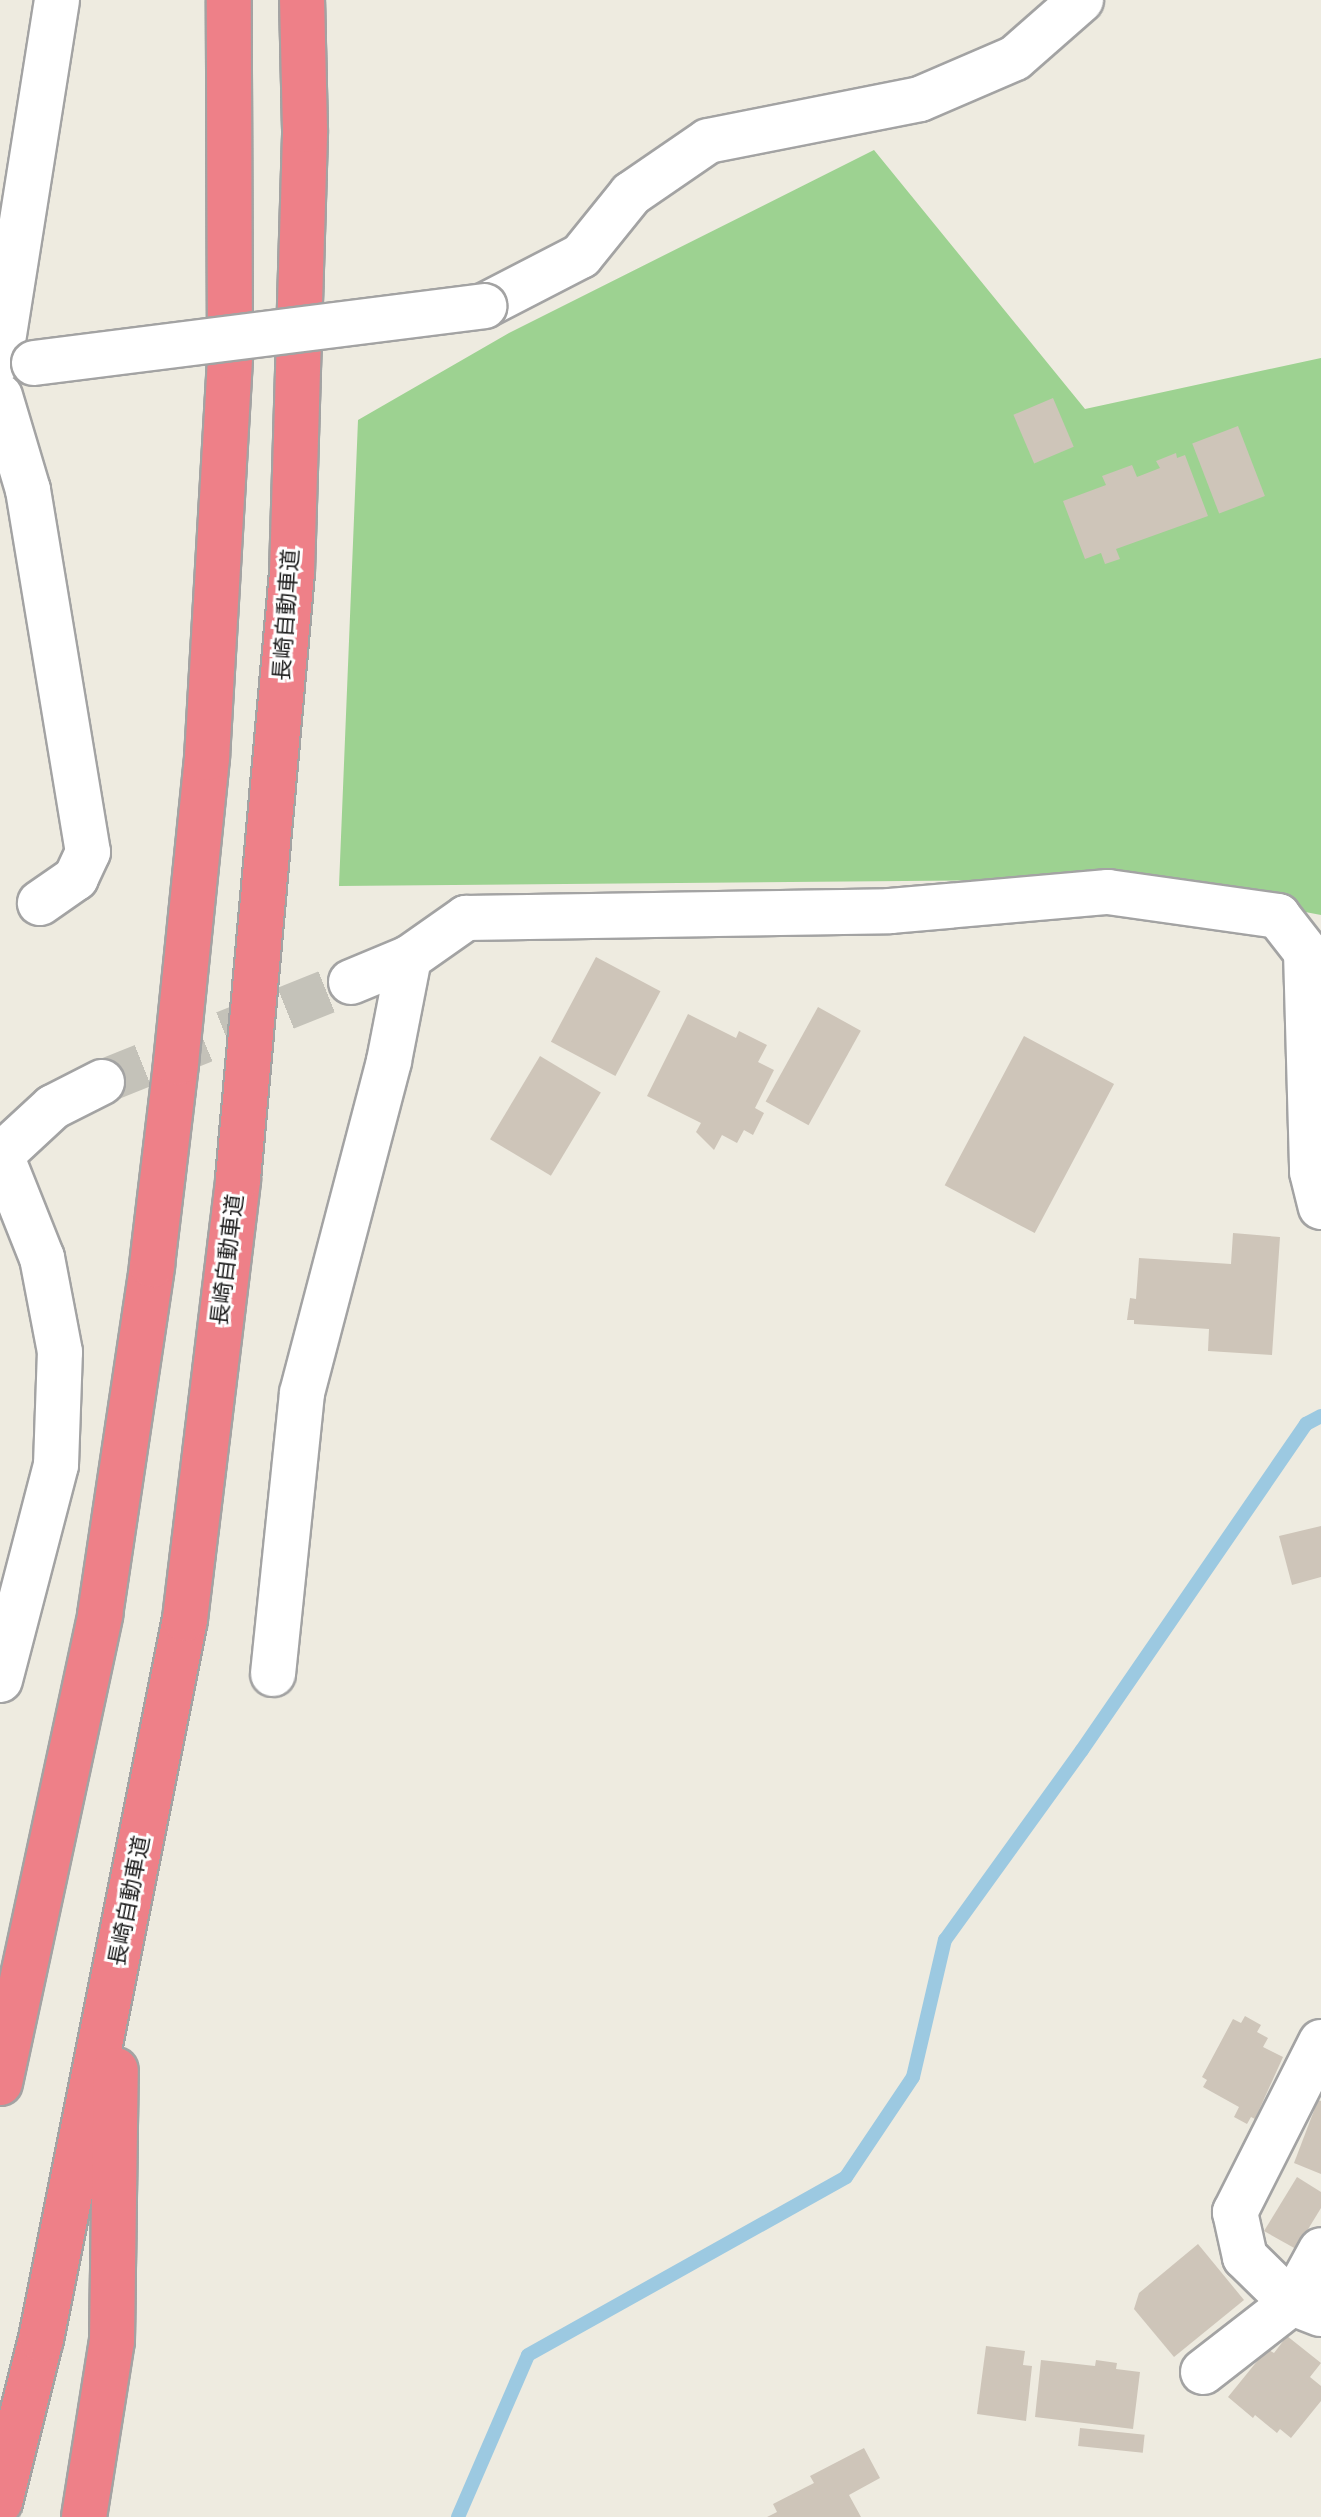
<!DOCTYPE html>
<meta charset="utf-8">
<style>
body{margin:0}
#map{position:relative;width:1321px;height:2517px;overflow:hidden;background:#eeebe0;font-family:"Nunito Sans","Noto Sans JP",sans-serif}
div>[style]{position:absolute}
.forest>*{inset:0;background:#9dd291}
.stream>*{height:14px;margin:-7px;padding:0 7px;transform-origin:7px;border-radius:7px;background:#9cc9e1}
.building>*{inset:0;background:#cec5b9;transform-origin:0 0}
.minor-tunnel>*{height:44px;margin-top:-22px;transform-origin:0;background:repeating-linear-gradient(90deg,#c4c2b9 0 44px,transparent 0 66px)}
.roads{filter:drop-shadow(2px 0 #a3a3a3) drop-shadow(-2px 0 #a3a3a3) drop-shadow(0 2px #a3a3a3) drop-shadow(0 -2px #a3a3a3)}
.minor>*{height:44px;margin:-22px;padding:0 22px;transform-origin:22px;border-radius:22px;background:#fff}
.highway>*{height:44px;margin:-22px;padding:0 22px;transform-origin:22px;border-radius:22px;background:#ee8088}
.bridges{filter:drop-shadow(2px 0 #a3a3a3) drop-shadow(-2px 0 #a3a3a3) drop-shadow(0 2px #a3a3a3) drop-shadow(0 -2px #a3a3a3)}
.minor-bridge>*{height:44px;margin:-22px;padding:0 22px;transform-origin:22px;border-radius:22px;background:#fff}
span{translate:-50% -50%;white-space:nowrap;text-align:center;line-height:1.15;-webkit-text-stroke:6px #fff;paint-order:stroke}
.street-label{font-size:22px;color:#1c1c1c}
</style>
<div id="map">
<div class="forest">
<i style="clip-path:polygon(874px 150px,1085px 409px,1321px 358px,1321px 915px,1135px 879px,339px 886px,358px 420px,509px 333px)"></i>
</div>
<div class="stream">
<i style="left:458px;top:2517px;width:176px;rotate:-66.6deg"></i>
<i style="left:528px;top:2355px;width:364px;rotate:-29.2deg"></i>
<i style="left:846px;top:2177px;width:120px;rotate:-56.2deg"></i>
<i style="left:913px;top:2077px;width:141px;rotate:-76.9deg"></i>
<i style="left:945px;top:1940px;width:234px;rotate:-54.2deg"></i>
<i style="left:1082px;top:1750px;width:396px;rotate:-55.5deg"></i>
<i style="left:1306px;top:1424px;width:17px;rotate:-28deg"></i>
</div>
<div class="building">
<i style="left:1053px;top:398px;width:53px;height:43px;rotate:67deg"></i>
<i style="left:1238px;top:426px;width:75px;height:49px;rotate:69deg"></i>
<i style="clip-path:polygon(1176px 453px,1177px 458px,1185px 455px,1208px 516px,1116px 549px,1120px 559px,1105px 564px,1101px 553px,1085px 559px,1063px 501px,1106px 485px,1102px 476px,1132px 465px,1137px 477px,1160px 468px,1156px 461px)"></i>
<i style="left:596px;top:957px;width:73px;height:96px;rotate:28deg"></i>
<i style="left:818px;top:1007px;width:49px;height:108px;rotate:29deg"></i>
<i style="clip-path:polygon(688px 1014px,736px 1038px,739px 1031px,767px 1045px,758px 1062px,774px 1070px,755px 1108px,764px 1113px,753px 1135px,744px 1130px,737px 1143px,722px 1135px,714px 1150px,696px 1132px,701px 1123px,647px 1096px)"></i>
<i style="left:1024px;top:1036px;width:102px;height:169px;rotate:28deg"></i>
<i style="left:540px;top:1056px;width:71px;height:97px;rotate:31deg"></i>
<i style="clip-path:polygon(1233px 1233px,1280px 1237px,1272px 1355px,1208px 1351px,1209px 1329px,1134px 1324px,1134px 1320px,1127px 1320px,1130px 1298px,1136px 1299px,1139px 1258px,1231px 1264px)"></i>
<i style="clip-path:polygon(1321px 1526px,1321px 1577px,1292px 1585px,1279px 1536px)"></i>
<i style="clip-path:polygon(1245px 2016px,1261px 2025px,1257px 2032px,1268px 2038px,1263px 2047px,1283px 2057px,1255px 2119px,1251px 2117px,1247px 2124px,1234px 2117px,1239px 2107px,1203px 2087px,1207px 2080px,1202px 2077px,1233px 2019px,1241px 2023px)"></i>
<i style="clip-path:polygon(1318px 2100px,1321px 2101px,1321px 2174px,1294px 2163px)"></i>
<i style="clip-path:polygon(1297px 2177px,1321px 2192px,1321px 2208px,1296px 2249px,1264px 2231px)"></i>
<i style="clip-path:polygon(1198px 2244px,1244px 2300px,1174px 2357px,1134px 2309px,1139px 2293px)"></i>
<i style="clip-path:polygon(1287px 2336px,1321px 2363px,1310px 2377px,1321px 2386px,1321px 2401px,1291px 2438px,1280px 2429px,1277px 2433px,1255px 2415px,1253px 2418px,1228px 2397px,1267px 2349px,1274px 2353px)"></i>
<i style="clip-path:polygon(986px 2346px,1025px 2351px,1023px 2365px,1032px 2366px,1026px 2421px,977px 2414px)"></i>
<i style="clip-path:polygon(1041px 2360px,1095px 2366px,1096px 2360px,1117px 2363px,1116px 2369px,1140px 2372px,1133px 2429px,1035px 2417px)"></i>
<i style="left:1080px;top:2428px;width:65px;height:18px;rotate:6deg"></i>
<i style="clip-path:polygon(864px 2448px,880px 2478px,849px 2495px,861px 2517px,767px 2517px,777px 2512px,773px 2504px,814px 2483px,810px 2476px)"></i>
</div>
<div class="minor-tunnel">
<i style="left:102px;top:1082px;width:268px;rotate:-21.9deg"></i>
</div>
<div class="roads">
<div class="minor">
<i style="left:484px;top:306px;width:109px;rotate:-27.3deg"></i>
<i style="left:581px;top:256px;width:80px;rotate:-51.1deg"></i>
<i style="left:631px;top:194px;width:93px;rotate:-34.5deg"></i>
<i style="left:708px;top:141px;width:216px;rotate:-11.2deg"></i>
<i style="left:920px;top:99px;width:103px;rotate:-23.3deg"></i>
<i style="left:1015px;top:58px;width:88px;rotate:-41.3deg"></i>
<i style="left:0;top:360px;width:364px;rotate:-81deg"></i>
<i style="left:0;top:396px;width:98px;rotate:73.4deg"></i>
<i style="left:28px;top:490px;width:367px;rotate:80.6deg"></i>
<i style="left:88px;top:852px;width:29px;rotate:115deg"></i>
<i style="left:76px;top:878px;width:44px;rotate:145.2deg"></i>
<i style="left:351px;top:982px;width:63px;rotate:-22.5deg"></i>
<i style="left:409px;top:958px;width:70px;rotate:-35.1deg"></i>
<i style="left:466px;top:918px;width:424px;rotate:-0.9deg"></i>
<i style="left:890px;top:911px;width:219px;rotate:-5deg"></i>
<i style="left:1108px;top:892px;width:172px;rotate:8deg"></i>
<i style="left:1278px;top:916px;width:46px;rotate:52.1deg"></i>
<i style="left:1306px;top:952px;width:220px;rotate:88.4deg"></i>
<i style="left:1312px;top:1172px;width:36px;rotate:76deg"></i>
<i style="left:0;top:1156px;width:72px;rotate:-42.8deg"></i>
<i style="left:53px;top:1107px;width:55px;rotate:-27deg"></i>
<i style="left:273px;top:1674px;width:282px;rotate:-84.1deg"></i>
<i style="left:302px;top:1393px;width:343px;rotate:-75.3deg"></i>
<i style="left:389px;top:1061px;width:105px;rotate:-79deg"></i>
<i style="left:0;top:1680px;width:222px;rotate:-75.4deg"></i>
<i style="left:56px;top:1465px;width:113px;rotate:-88deg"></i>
<i style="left:60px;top:1352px;width:96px;rotate:-100.8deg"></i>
<i style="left:42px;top:1258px;width:111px;rotate:-111.7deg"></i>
<i style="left:1321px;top:2042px;width:191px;rotate:116.8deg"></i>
<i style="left:1235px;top:2212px;width:46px;rotate:77.5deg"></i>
<i style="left:1245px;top:2257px;width:66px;rotate:44.4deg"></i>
<i style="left:1292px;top:2303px;width:31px;rotate:21deg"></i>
<i style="left:1203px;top:2372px;width:113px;rotate:-37.8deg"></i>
<i style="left:1292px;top:2303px;width:60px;rotate:-61.3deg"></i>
</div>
<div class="highway">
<i style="left:0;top:2083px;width:479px;rotate:-77.9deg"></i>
<i style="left:100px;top:1615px;width:354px;rotate:-81.5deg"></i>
<i style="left:152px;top:1265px;width:203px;rotate:-83.2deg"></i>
<i style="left:176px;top:1063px;width:307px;rotate:-84.2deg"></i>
<i style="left:207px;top:758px;width:403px;rotate:-86.7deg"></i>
<i style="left:230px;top:356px;width:356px;rotate:-90.2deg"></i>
<i style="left:0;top:2502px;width:168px;rotate:-75.9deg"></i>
<i style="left:41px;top:2339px;width:734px;rotate:-78.69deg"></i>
<i style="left:185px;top:1619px;width:443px;rotate:-83.1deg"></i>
<i style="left:238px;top:1179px;width:608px;rotate:-84.91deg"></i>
<i style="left:292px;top:573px;width:443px;rotate:-88.3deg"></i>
<i style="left:305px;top:130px;width:130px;rotate:-91.3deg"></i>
<i style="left:84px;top:2517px;width:178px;rotate:-81deg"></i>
<i style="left:112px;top:2341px;width:271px;rotate:-89.2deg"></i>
</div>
</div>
<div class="bridges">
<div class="minor-bridge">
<i style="left:34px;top:363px;width:454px;rotate:-7.2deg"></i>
</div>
</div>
<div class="street-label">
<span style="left:287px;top:615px;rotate:-86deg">長崎自動車道</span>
<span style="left:228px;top:1260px;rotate:-83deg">長崎自動車道</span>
<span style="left:130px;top:1901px;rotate:-79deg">長崎自動車道</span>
</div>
</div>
